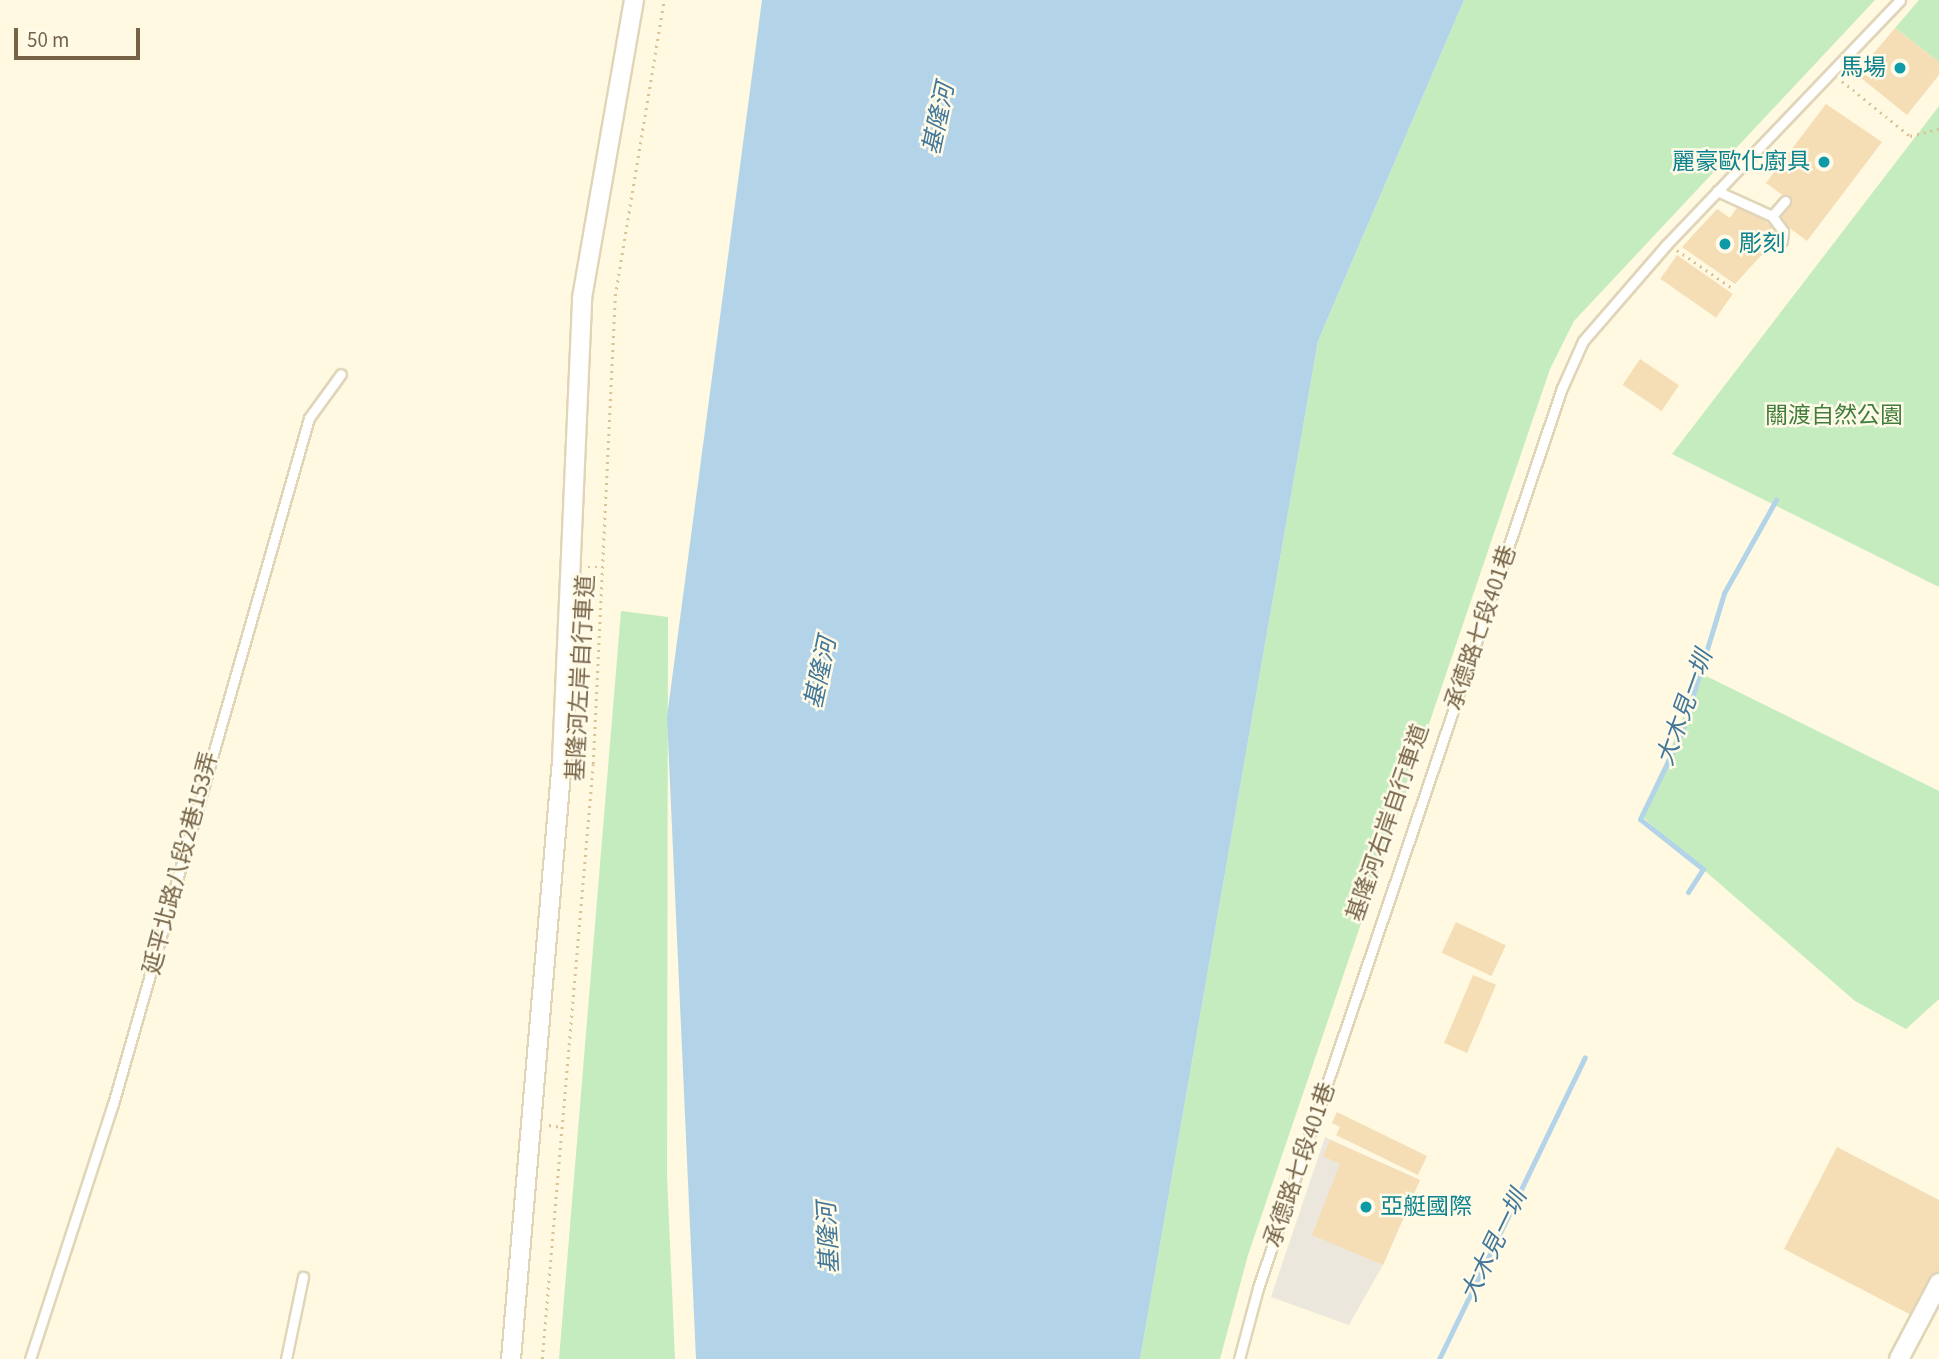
<!DOCTYPE html>
<meta charset="utf-8">
<style>
body{margin:0}
#map{position:relative;width:1939px;height:1359px;overflow:hidden;background:#fef9e0;font-family:"Source Sans 3","Noto Sans TC",sans-serif}
div>[style]{position:absolute}
.industrial>*{inset:0;background:#ece7dc}
.green>*{inset:0;background:#c5ecbe}
.water>*{inset:0;background:#b3d4e8}
.stream>*{height:5px;margin:-2.5px;padding:0 2.5px;transform-origin:2.5px;border-radius:2.5px;background:#b3d4e8}
.building>*{inset:0;background:#f5deb6;transform-origin:0 0}
.path>*{height:2.5px;margin-top:-1.25px;transform-origin:0;background:repeating-linear-gradient(90deg,#dac299 0 2px,transparent 0 7px)}
.roads{filter:drop-shadow(2px 0 #e0d5b8) drop-shadow(-2px 0 #e0d5b8) drop-shadow(0 2px #e0d5b8) drop-shadow(0 -2px #e0d5b8)}
.lane>*{height:9px;margin:-4.5px;padding:0 4.5px;transform-origin:4.5px;border-radius:4.5px;background:#fff}
.street>*{height:18px;margin:-9px;padding:0 9px;transform-origin:9px;border-radius:9px;background:#fff}
.dots>*{width:19px;height:19px;translate:-50% -50%;box-sizing:border-box;border:4px solid #fffbe8;border-radius:50%}
span{translate:-50% -50%;white-space:nowrap;text-align:center;line-height:1.15;-webkit-text-stroke:5px #fffbe8;paint-order:stroke}
.culture-label{font-size:23px;color:#0d838f}
.right{translate:-100% -50%;text-align:right}
.left{translate:0 -50%;text-align:left}
.park-label{font-size:23px;color:#417d3d}
.street-label{font-size:23px;color:#766346}
.water-label{font-size:24px;color:#43779a;font-style:italic}
.scale{position:absolute;left:14px;top:28px;width:126px;height:32px;box-sizing:border-box;border:4px solid #766346;border-top:0;padding-left:9px;font-size:21px;line-height:24px;white-space:nowrap;color:#766346;-webkit-text-stroke:5px #fffbe8;paint-order:stroke}
</style>
<div id="map">
<div class="industrial">
<i style="clip-path:polygon(1325px 1137px,1420px 1180px,1383px 1265px,1349px 1325px,1271px 1297px)"></i>
</div>
<div class="green">
<i style="clip-path:polygon(1464px 0,1875px 0,1574px 321px,1550px 369px,1248px 1255px,1220px 1359px,1140px 1359px,1318px 341px)"></i>
<i style="clip-path:polygon(1919px 0,1939px 0,1939px 62px,1895px 28px)"></i>
<i style="clip-path:polygon(1939px 106px,1939px 587px,1672px 454px)"></i>
<i style="clip-path:polygon(621px 611px,668px 617px,667px 1176px,675px 1359px,559px 1359px)"></i>
<i style="clip-path:polygon(1700px 673px,1939px 791px,1939px 999px,1906px 1029px,1855px 1001px,1644px 818px)"></i>
</div>
<div class="water">
<i style="clip-path:polygon(762px 0,1464px 0,1318px 341px,1140px 1359px,696px 1359px,667px 717px)"></i>
</div>
<div class="stream">
<i style="left:1688px;top:892px;width:27px;rotate:-57deg"></i>
<i style="left:1703px;top:869px;width:80px;rotate:-141.6deg"></i>
<i style="left:1640px;top:819px;width:94px;rotate:-64.2deg"></i>
<i style="left:1681px;top:734px;width:147px;rotate:-73deg"></i>
<i style="left:1724px;top:593px;width:107px;rotate:-60.8deg"></i>
<i style="left:1439px;top:1359px;width:335px;rotate:-64.2deg"></i>
</div>
<div class="building">
<i style="clip-path:polygon(1895px 28px,1939px 62px,1939px 75px,1907px 115px,1856px 74px)"></i>
<i style="clip-path:polygon(1826px 104px,1882px 142px,1807px 241px,1779px 220px,1792px 202px,1766px 183px)"></i>
<i style="clip-path:polygon(1740px 203px,1773px 227px,1762px 241px,1769px 247px,1735px 284px,1682px 247px,1717px 209px,1730px 218px)"></i>
<i style="left:1677px;top:255px;width:68px;height:29px;rotate:35deg"></i>
<i style="left:1640px;top:359px;width:47px;height:31px;rotate:34deg"></i>
<i style="left:1456px;top:922px;width:55px;height:34px;rotate:25deg"></i>
<i style="left:1473px;top:975px;width:25px;height:74px;rotate:23deg"></i>
<i style="clip-path:polygon(1337px 1112px,1427px 1156px,1418px 1175px,1336px 1135px,1340px 1127px,1332px 1123px)"></i>
<i style="clip-path:polygon(1330px 1140px,1420px 1180px,1383px 1265px,1312px 1235px,1340px 1164px,1323px 1156px)"></i>
<i style="clip-path:polygon(1837px 1147px,1939px 1200px,1939px 1276px,1917px 1318px,1784px 1249px)"></i>
</div>
<div class="path">
<i style="left:1842px;top:81px;width:87px;rotate:39deg"></i>
<i style="left:1910px;top:136px;width:30px;rotate:-14deg"></i>
<i style="left:1677px;top:250px;width:67px;rotate:34.6deg"></i>
<i style="left:588px;top:567px;width:14px"></i>
<i style="left:549px;top:1125px;width:13px;rotate:9deg"></i>
<i style="left:542px;top:1359px;width:597px;rotate:-85.1deg"></i>
<i style="left:593px;top:764px;width:469px;rotate:-87.3deg"></i>
<i style="left:615px;top:296px;width:300px;rotate:-80.6deg"></i>
</div>
<div class="roads">
<div class="lane">
<i style="left:1717px;top:191px;width:60px;rotate:24.4deg"></i>
<i style="left:1772px;top:216px;width:19px;rotate:54deg"></i>
<i style="left:1783px;top:231px;width:10px;rotate:96deg"></i>
<i style="left:1772px;top:216px;width:20px;rotate:-49deg"></i>
<i style="left:30px;top:1359px;width:268px;rotate:-72deg"></i>
<i style="left:113px;top:1104px;width:713px;rotate:-74.05deg"></i>
<i style="left:309px;top:418px;width:54px;rotate:-54deg"></i>
<i style="left:286px;top:1359px;width:84px;rotate:-78.3deg"></i>
<i style="left:1239px;top:1359px;width:73px;rotate:-75deg"></i>
<i style="left:1258px;top:1288px;width:950px;rotate:-71.34deg"></i>
<i style="left:1562px;top:388px;width:51px;rotate:-65.9deg"></i>
<i style="left:1583px;top:341px;width:128px;rotate:-49.1deg"></i>
<i style="left:1667px;top:244px;width:337px;rotate:-46.3deg"></i>
</div>
<div class="street">
<i style="left:511px;top:1359px;width:600px;rotate:-85.13deg"></i>
<i style="left:562px;top:761px;width:463px;rotate:-87.5deg"></i>
<i style="left:582px;top:298px;width:303px;rotate:-80.1deg"></i>
<i style="left:1899px;top:1359px;width:86px;rotate:-62.2deg"></i>
</div>
</div>
<div class="dots">
<i style="left:1900px;top:68px;background:#0f9aa8"></i>
<i style="left:1824px;top:162px;background:#0f9aa8"></i>
<i style="left:1725px;top:244px;background:#0f9aa8"></i>
<i style="left:1366px;top:1207px;background:#0f9aa8"></i>
</div>
<div class="culture-label">
<span class="right" style="left:1886px;top:68px">馬場</span>
<span class="right" style="left:1810px;top:162px">麗豪歐化廚具</span>
<span class="left" style="left:1739px;top:244px">彫刻</span>
<span class="left" style="left:1380px;top:1207px">亞艇國際</span>
</div>
<div class="park-label">
<span style="left:1834px;top:416px">關渡自然公園</span>
</div>
<div class="street-label">
<span style="left:1481px;top:628px;rotate:-71deg">承德路七段401巷</span>
<span style="left:581px;top:678px;rotate:-87deg">基隆河左岸自行車道</span>
<span style="left:1388px;top:823px;rotate:-71deg">基隆河右岸自行車道</span>
<span style="left:181px;top:863px;rotate:-75deg">延平北路八段2巷153弄</span>
<span style="left:1300px;top:1165px;rotate:-71deg">承德路七段401巷</span>
</div>
<div class="water-label">
<span style="left:939px;top:119px;rotate:-78deg">基隆河</span>
<span style="left:821px;top:673px;rotate:-78deg">基隆河</span>
<span style="left:1685px;top:708px;rotate:-70deg">大木見一圳</span>
<span style="left:829px;top:1238px;rotate:-93deg">基隆河</span>
<span style="left:1494px;top:1246px;rotate:-64deg">大木見一圳</span>
</div>
<div class="scale">50 m</div>
</div>
